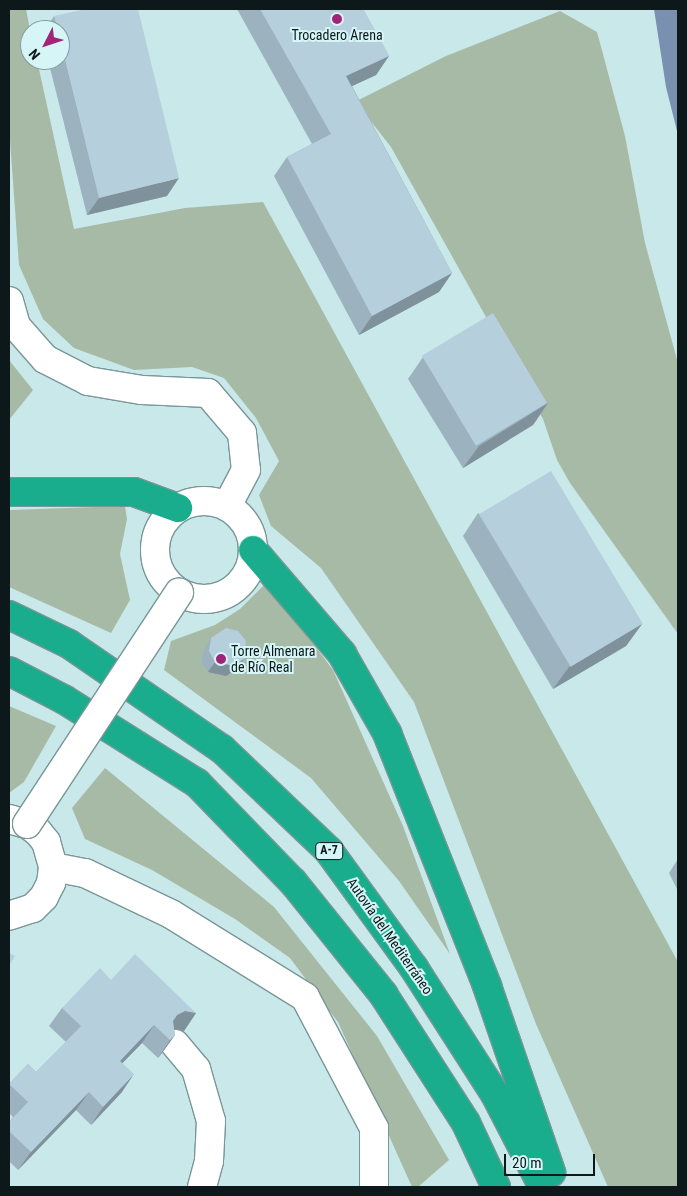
<!DOCTYPE html>
<meta charset="utf-8">
<style>
body{margin:0}
#map{position:relative;width:687px;height:1196px;overflow:hidden;background:#c8e8ea;font-family:"Roboto Condensed",sans-serif}
div>[style]{position:absolute}
.green>*{inset:0;background:#a7baa6}
.water>*{inset:0;background:#7a90b0}
.roads{filter:drop-shadow(1px 0 #799698) drop-shadow(-1px 0 #799698) drop-shadow(0 1px #799698) drop-shadow(0 -1px #799698)}
.minor>*{height:28px;margin:-14px;padding:0 14px;transform-origin:14px;border-radius:14px;background:#fff}
.minor>.ring{margin:-14px;padding:0;box-sizing:content-box;background:none;border:28px solid #fff;border-radius:50%}
.highway>*{height:28px;margin:-14px;padding:0 14px;transform-origin:14px;border-radius:14px;background:#1aad8d}
.bridges{filter:drop-shadow(1px 0 #799698) drop-shadow(-1px 0 #799698) drop-shadow(0 1px #799698) drop-shadow(0 -1px #799698)}
.minor-bridge>*{height:28px;margin:-14px;padding:0 14px;transform-origin:14px;border-radius:14px;background:#fff}
.wall>*{inset:0;background:#9cb2be}
.shaded-wall>*{inset:0;background:#7f919b}
.building>*{inset:0;background:#b5cfdd;transform-origin:0 0}
.dots>*{width:14px;height:14px;translate:-50% -50%;box-sizing:border-box;border:2px solid #d5f5f7;border-radius:50%}
span{translate:-50% -50%;white-space:nowrap;text-align:center;line-height:1.15;-webkit-text-stroke:4px #d5f5f7;paint-order:stroke}
.shield-label span{padding:1px 4px;background:#d5f5f7;border:1px solid;border-radius:4px;-webkit-text-stroke-width:0}
.shield-label{font-size:12px;color:#0c1819;font-weight:700}
.poi-label{font-size:14px;color:#0c1819}
.left{translate:0 -50%;text-align:left}
.street-label{font-size:14px;color:#0c1819}
.frame{position:absolute;inset:0;border:10px solid #0c1819;pointer-events:none}
.north{position:absolute;left:20px;top:20px;width:50px;height:50px;box-sizing:border-box;background:#d5f5f7;border:1px solid #859d9e;border-radius:50%;rotate:229deg;font-size:14px;font-weight:700;line-height:20px;text-align:center;color:#0c1819}
.north::after{content:'';display:block;margin:auto;width:18px;height:22px;background:#a22478;clip-path:polygon(50% 0,100% 100%,50% 72%,0 100%)}
.scale{position:absolute;left:504px;top:1154px;width:91px;height:22px;box-sizing:border-box;border:2px solid #0c1819;border-top:0;padding-left:6px;font-size:15px;line-height:18px;white-space:nowrap;color:#0c1819;-webkit-text-stroke:4px #d5f5f7;paint-order:stroke}
</style>
<div id="map">
<div class="green">
<i style="clip-path:polygon(9px 9px,26px 9px,30px 30px,30px 60px,37px 60px,74px 229px,185px 208px,263px 202px,678px 962px,678px 1187px,608px 1187px,536px 1024px,414px 702px,321px 568px,271px 526px,259px 495px,279px 461px,256px 418px,224px 378px,192px 367px,134px 370px,74px 348px,43px 319px,19px 265px,9px 126px)"></i>
<i style="clip-path:polygon(560px 11px,597px 32px,625px 136px,645px 243px,678px 363px,678px 634px,570px 483px,557px 460px,543px 419px,391px 147px,369px 119px,317px 121px,446px 56px)"></i>
<i style="clip-path:polygon(9px 360px,33px 390px,9px 420px)"></i>
<i style="clip-path:polygon(125px 506px,127px 519px,120px 554px,130px 600px,111px 633px,9px 587px,9px 510px)"></i>
<i style="clip-path:polygon(267px 582px,333px 670px,403px 826px,450px 954px,399px 881px,311px 778px,164px 670px,171px 641px,215px 625px,240px 609px)"></i>
<i style="clip-path:polygon(9px 706px,56px 726px,24px 782px,9px 793px)"></i>
<i style="clip-path:polygon(105px 768px,274px 907px,377px 1036px,449px 1160px,418px 1187px,412px 1187px,338px 1022px,290px 958px,235px 919px,152px 870px,85px 839px,72px 808px)"></i>
</div>
<div class="water">
<i style="clip-path:polygon(654px 9px,678px 9px,678px 135px,666px 87px)"></i>
</div>
<div class="roads">
<div class="minor">
<i style="left:9px;top:301px;width:26px;rotate:74deg"></i>
<i style="left:16px;top:326px;width:44px;rotate:48.7deg"></i>
<i style="left:45px;top:359px;width:48px;rotate:27.1deg"></i>
<i style="left:88px;top:381px;width:55px;rotate:9.5deg"></i>
<i style="left:142px;top:390px;width:66px;rotate:2.6deg"></i>
<i style="left:208px;top:393px;width:52px;rotate:49.6deg"></i>
<i style="left:242px;top:433px;width:37px;rotate:84deg"></i>
<i style="left:246px;top:470px;width:41px;rotate:117.8deg"></i>
<i class="ring" style="left:155px;top:501px;width:70px;height:70px"></i>
<i style="left:9px;top:819px;width:19px;rotate:16deg"></i>
<i style="left:27px;top:824px;width:14px;rotate:36deg"></i>
<i style="left:38px;top:832px;width:13px;rotate:51deg"></i>
<i style="left:46px;top:842px;width:26px;rotate:74deg"></i>
<i style="left:53px;top:867px;width:16px;rotate:97deg"></i>
<i style="left:51px;top:883px;width:16px;rotate:117deg"></i>
<i style="left:44px;top:897px;width:16px;rotate:135deg"></i>
<i style="left:33px;top:908px;width:25px;rotate:162deg"></i>
<i style="left:53px;top:867px;width:33px;rotate:11deg"></i>
<i style="left:85px;top:873px;width:95px;rotate:25.5deg"></i>
<i style="left:171px;top:914px;width:158px;rotate:31.8deg"></i>
<i style="left:305px;top:997px;width:148px;rotate:62.2deg"></i>
<i style="left:374px;top:1128px;width:59px;rotate:90deg"></i>
<i style="left:175px;top:1044px;width:33px;rotate:50deg"></i>
<i style="left:196px;top:1069px;width:54px;rotate:73.9deg"></i>
<i style="left:211px;top:1121px;width:40px;rotate:92.9deg"></i>
<i style="left:209px;top:1161px;width:27px;rotate:105deg"></i>
</div>
<div class="highway">
<i style="left:9px;top:492px;width:125px"></i>
<i style="left:134px;top:492px;width:47px;rotate:20deg"></i>
<i style="left:253px;top:550px;width:137px;rotate:49.4deg"></i>
<i style="left:342px;top:654px;width:91px;rotate:60.3deg"></i>
<i style="left:387px;top:733px;width:272px;rotate:68.4deg"></i>
<i style="left:487px;top:986px;width:197px;rotate:71deg"></i>
<i style="left:9px;top:615px;width:67px;rotate:25.8deg"></i>
<i style="left:69px;top:644px;width:186px;rotate:34.5deg"></i>
<i style="left:222px;top:749px;width:148px;rotate:43.6deg"></i>
<i style="left:329px;top:851px;width:145px;rotate:54deg"></i>
<i style="left:414px;top:968px;width:150px;rotate:57.3deg"></i>
<i style="left:495px;top:1094px;width:105px;rotate:62.7deg"></i>
<i style="left:9px;top:671px;width:63px;rotate:27.4deg"></i>
<i style="left:65px;top:700px;width:156px;rotate:32.2deg"></i>
<i style="left:197px;top:783px;width:138px;rotate:45.9deg"></i>
<i style="left:293px;top:882px;width:144px;rotate:51.2deg"></i>
<i style="left:383px;top:994px;width:153px;rotate:57.2deg"></i>
<i style="left:466px;top:1123px;width:71px;rotate:64.9deg"></i>
</div>
</div>
<div class="bridges">
<div class="minor-bridge">
<i style="left:27px;top:824px;width:277px;rotate:-56.7deg"></i>
</div>
</div>
<div class="wall">
<i style="clip-path:polygon(237px 9px,363px 9px,389px 56px,376px 75px,352px 86px,452px 273px,439px 292px,359px 335px,274px 176px,287px 157px,312px 144px)"></i>
<i style="clip-path:polygon(54px 16px,167px 196px,87px 215px,48px 60px,60px 60px,60px 30px,45px 30px)"></i>
<i style="clip-path:polygon(423px 357px,548px 403px,533px 425px,463px 468px,408px 379px)"></i>
<i style="clip-path:polygon(478px 513px,642px 624px,626px 646px,553px 689px,463px 536px)"></i>
<i style="clip-path:polygon(211px 638px,244px 659px,237px 669px,226px 676px,208px 672px,201px 662px,204px 649px)"></i>
<i style="clip-path:polygon(678px 859px,678px 891px,669px 873px)"></i>
<i style="clip-path:polygon(111px 980px,196px 1013px,184px 1031px,174px 1029px,175px 1035px,162px 1053px,158px 1058px,142px 1043px,122px 1063px,122px 1092px,91px 1125px,76px 1110px,18px 1170px,9px 1161px,9px 1122px,13px 1117px,9px 1113px,9px 1084px,28px 1064px,36px 1072px,66px 1042px,49px 1026px,62px 1008px)"></i>
</div>
<div class="shaded-wall">
<i style="clip-path:polygon(389px 56px,376px 75px,333px 95px,346px 76px)"></i>
<i style="clip-path:polygon(179px 178px,167px 196px,87px 215px,99px 198px)"></i>
<i style="clip-path:polygon(452px 273px,439px 292px,359px 335px,372px 316px)"></i>
<i style="clip-path:polygon(548px 403px,533px 425px,463px 468px,479px 446px)"></i>
<i style="clip-path:polygon(642px 624px,626px 646px,553px 689px,569px 667px)"></i>
<i style="clip-path:polygon(244px 659px,237px 669px,226px 676px,208px 672px,215px 662px)"></i>
<i style="clip-path:polygon(185px 1011px,196px 1013px,184px 1031px,173px 1029px,165px 1032px,177px 1015px)"></i>
<i style="clip-path:polygon(154px 1025px,142px 1043px,107px 1079px,120px 1061px)"></i>
<i style="clip-path:polygon(175px 1035px,162px 1053px,158px 1058px,170px 1040px)"></i>
<i style="clip-path:polygon(134px 1074px,122px 1092px,91px 1125px,103px 1107px)"></i>
<i style="clip-path:polygon(89px 1092px,76px 1110px,18px 1170px,31px 1152px)"></i>
</div>
<div class="building">
<i style="clip-path:polygon(86px 9px,138px 9px,179px 178px,99px 198px,60px 39px,60px 30px,58px 30px,54px 16px)"></i>
<i style="clip-path:polygon(260px 9px,363px 9px,389px 56px,346px 76px,452px 273px,372px 316px,287px 157px,331px 134px)"></i>
<i style="left:493px;top:313px;width:105px;height:83px;rotate:59deg"></i>
<i style="left:551px;top:471px;width:178px;height:84px;rotate:59deg"></i>
<i style="clip-path:polygon(226px 628px,238px 631px,246px 641px,244px 659px,234px 666px,215px 662px,209px 651px,211px 638px)"></i>
<i style="clip-path:polygon(9px 953px,15px 956px,9px 966px)"></i>
<i style="clip-path:polygon(135px 954px,196px 1013px,185px 1011px,177px 1015px,173px 1021px,175px 1035px,170px 1040px,154px 1025px,120px 1061px,134px 1074px,103px 1107px,89px 1092px,31px 1152px,9px 1131px,9px 1122px,28px 1102px,9px 1084px,28px 1064px,36px 1072px,81px 1026px,62px 1008px,100px 968px,111px 980px)"></i>
</div>
<div class="dots">
<i style="left:337px;top:19px;background:#a22478"></i>
<i style="left:221px;top:659px;background:#a22478"></i>
</div>
<div class="shield-label">
<span style="left:329px;top:851px">A-7</span>
</div>
<div class="poi-label">
<span style="left:337px;top:35px">Trocadero Arena</span>
<span class="left" style="left:231px;top:659px">Torre Almenara<br>de Río Real</span>
</div>
<div class="street-label">
<span style="left:390px;top:936px;rotate:55deg">Autovía del Mediterráneo</span>
</div>
<div class="frame"></div>
<div class="north">N</div>
<div class="scale">20 m</div>
</div>
